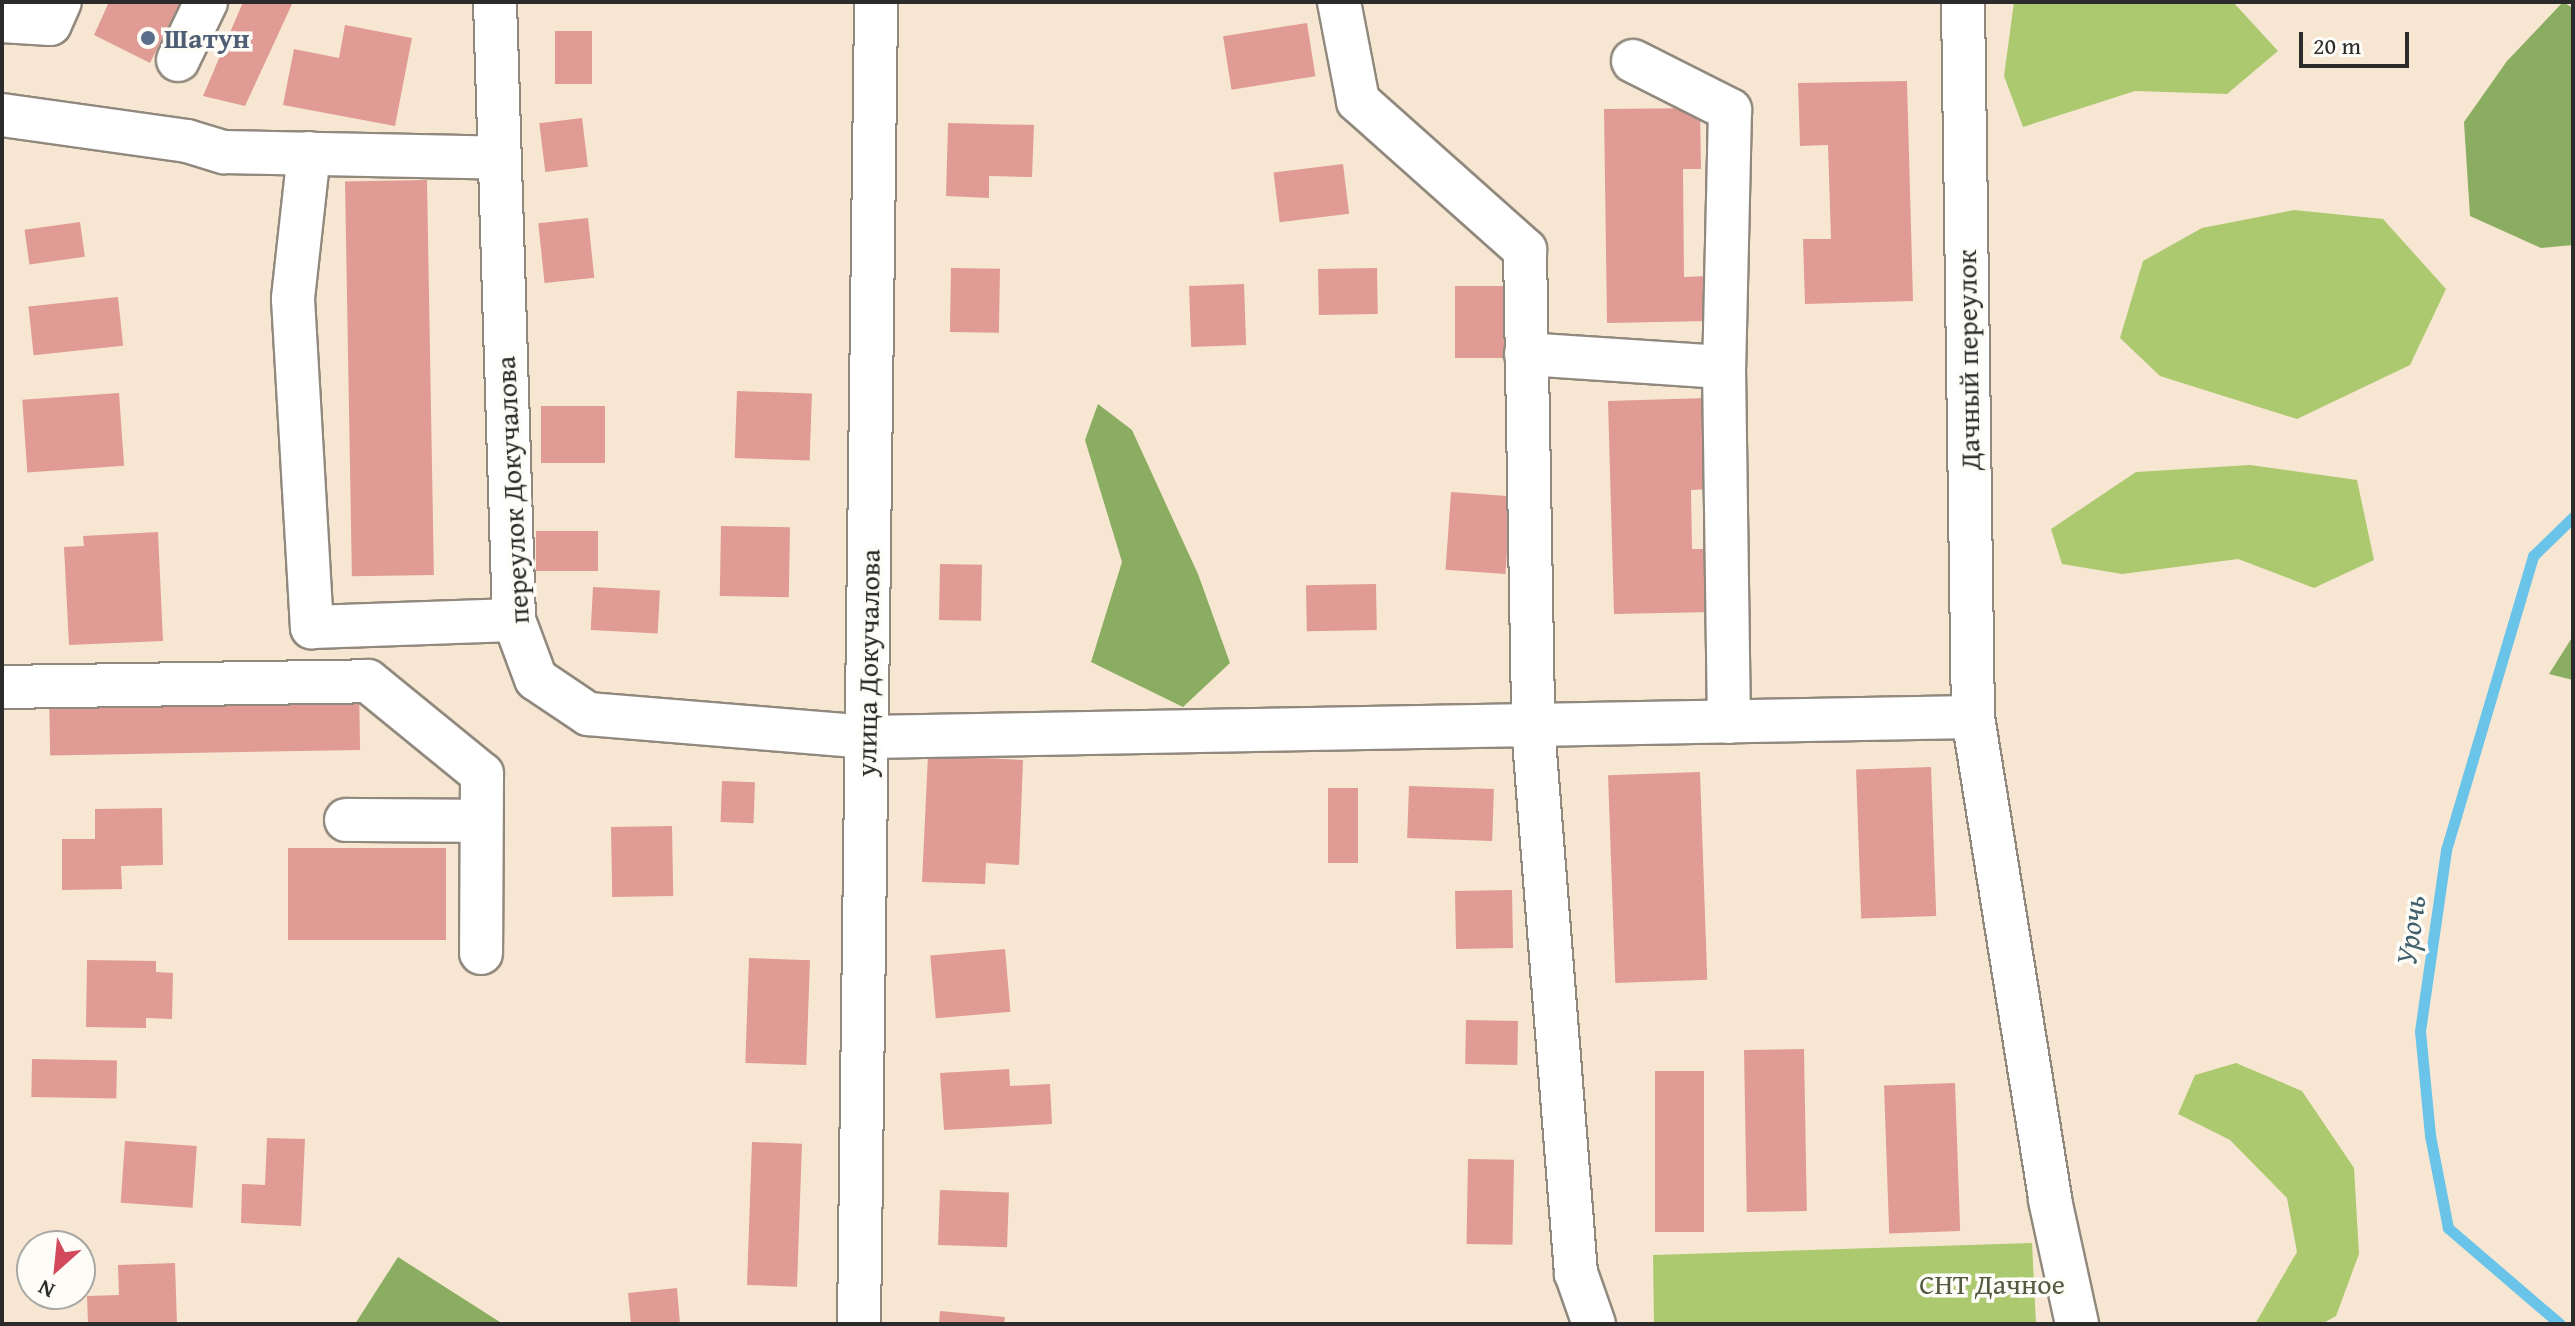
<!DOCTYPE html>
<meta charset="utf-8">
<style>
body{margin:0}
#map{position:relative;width:2575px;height:1326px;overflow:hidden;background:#f7e7d2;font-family:"Gentium Book Plus",serif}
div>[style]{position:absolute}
.green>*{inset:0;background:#adc970}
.forest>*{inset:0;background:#8aad62}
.stream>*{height:11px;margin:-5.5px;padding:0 5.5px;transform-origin:5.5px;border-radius:5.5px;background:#6ac3e8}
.building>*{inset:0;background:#e09b95;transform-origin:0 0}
.roads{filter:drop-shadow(2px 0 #91897e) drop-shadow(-2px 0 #91897e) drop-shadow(0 2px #91897e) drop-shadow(0 -2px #91897e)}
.minor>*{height:42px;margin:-21px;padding:0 21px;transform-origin:21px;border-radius:21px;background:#fff}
.dots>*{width:22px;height:22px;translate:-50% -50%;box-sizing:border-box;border:4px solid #fdfcf7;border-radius:50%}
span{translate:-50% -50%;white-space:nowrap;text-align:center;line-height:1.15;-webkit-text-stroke:7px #fdfcf7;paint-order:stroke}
.service-label{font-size:28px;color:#4e5e75;font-weight:700}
.left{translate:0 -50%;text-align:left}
.street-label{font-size:28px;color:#2b2b2b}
.park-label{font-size:28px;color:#525a40}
.water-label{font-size:30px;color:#41606d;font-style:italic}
.frame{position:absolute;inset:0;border:4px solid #2b2b2b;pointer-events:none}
.north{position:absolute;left:16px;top:1230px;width:80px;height:80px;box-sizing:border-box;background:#fdfcf7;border:2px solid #a9a8a5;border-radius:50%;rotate:207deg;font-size:22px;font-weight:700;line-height:32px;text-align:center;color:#2b2b2b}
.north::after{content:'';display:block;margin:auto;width:28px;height:36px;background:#d1495b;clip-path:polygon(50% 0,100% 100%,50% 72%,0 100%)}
.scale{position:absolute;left:2299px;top:32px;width:110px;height:36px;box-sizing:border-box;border:4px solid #2b2b2b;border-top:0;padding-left:10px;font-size:24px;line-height:28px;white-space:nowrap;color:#2b2b2b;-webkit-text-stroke:6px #fdfcf7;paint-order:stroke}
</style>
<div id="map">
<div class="green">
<i style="clip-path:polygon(2014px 2px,2233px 2px,2278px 51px,2227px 94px,2135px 91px,2023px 127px,2004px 76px)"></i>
<i style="clip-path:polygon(2294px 210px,2383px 219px,2446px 289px,2410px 365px,2297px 419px,2160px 376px,2120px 338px,2143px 261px,2202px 228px)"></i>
<i style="clip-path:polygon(2250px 465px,2357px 480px,2374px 560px,2314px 588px,2238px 559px,2122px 574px,2062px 564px,2051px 529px,2136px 472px)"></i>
<i style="clip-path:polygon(2236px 1063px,2302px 1091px,2354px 1168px,2359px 1254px,2336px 1316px,2322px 1324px,2255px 1324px,2297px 1252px,2287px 1198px,2230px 1140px,2178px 1114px,2195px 1075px)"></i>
<i style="clip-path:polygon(2032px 1243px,2036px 1324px,1654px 1324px,1653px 1255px)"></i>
</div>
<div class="forest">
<i style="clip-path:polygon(2563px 2px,2573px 8px,2573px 245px,2541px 248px,2470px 216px,2464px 122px,2507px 61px)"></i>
<i style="clip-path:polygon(1098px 404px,1132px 430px,1198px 574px,1230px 663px,1183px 707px,1091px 662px,1122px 562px,1085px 440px)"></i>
<i style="clip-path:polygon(2573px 635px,2573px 680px,2549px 674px,2573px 636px)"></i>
<i style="clip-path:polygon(398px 1257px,503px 1324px,355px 1324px)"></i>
</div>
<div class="stream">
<i style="left:2560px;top:1324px;width:148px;rotate:-139.4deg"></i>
<i style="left:2448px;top:1228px;width:95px;rotate:-101deg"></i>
<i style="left:2430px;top:1135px;width:104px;rotate:-95.5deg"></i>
<i style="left:2420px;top:1031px;width:183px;rotate:-81.8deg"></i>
<i style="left:2446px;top:850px;width:307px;rotate:-73.5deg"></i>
<i style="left:2533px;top:556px;width:56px;rotate:-44.3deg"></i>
</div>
<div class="building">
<i style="clip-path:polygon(109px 2px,180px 2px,150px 63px,94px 35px)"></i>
<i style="clip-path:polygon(243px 2px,293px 2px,245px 106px,203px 96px)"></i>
<i style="left:1307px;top:23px;width:54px;height:85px;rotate:81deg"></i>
<i style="clip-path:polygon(345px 25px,412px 38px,395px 126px,283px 105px,294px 49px,339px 58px)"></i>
<i style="left:555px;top:31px;width:37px;height:53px"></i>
<i style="clip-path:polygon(1907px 81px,1913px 301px,1805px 304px,1803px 239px,1831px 239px,1828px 145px,1800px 146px,1798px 83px)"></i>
<i style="clip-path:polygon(1700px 108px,1701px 169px,1683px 169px,1684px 277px,1709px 276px,1710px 321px,1607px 323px,1604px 109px)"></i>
<i style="left:582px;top:118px;width:49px;height:43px;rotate:83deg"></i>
<i style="clip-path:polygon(948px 123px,1034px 125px,1032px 177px,989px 176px,989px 198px,946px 196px)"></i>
<i style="left:1343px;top:164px;width:50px;height:70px;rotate:83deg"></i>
<i style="left:427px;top:180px;width:395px;height:82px;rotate:89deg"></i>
<i style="left:588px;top:218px;width:60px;height:50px;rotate:84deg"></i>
<i style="left:80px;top:222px;width:35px;height:56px;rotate:82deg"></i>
<i style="left:951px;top:268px;width:49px;height:64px;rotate:1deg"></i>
<i style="left:1377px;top:268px;width:46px;height:59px;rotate:89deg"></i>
<i style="left:1244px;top:284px;width:61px;height:55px;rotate:88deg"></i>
<i style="left:1455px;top:286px;width:54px;height:72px"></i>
<i style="left:118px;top:297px;width:49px;height:90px;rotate:84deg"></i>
<i style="left:737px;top:391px;width:75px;height:67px;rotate:2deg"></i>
<i style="left:119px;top:393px;width:73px;height:97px;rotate:86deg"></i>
<i style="clip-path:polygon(1706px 398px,1708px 489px,1691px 490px,1692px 549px,1710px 549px,1712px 612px,1614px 614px,1608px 401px)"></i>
<i style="left:541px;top:406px;width:64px;height:57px"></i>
<i style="left:1451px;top:492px;width:60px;height:78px;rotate:4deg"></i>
<i style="left:721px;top:526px;width:69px;height:70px;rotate:1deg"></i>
<i style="left:536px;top:531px;width:62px;height:40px"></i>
<i style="clip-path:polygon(158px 532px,163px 641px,69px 645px,64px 547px,84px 546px,83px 536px)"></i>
<i style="left:940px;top:564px;width:42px;height:56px;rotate:1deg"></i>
<i style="left:1376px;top:584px;width:46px;height:70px;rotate:89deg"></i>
<i style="left:593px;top:587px;width:67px;height:43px;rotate:3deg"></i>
<i style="left:359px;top:686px;width:64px;height:310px;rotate:89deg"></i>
<i style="clip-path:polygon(928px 755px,1023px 760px,1019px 865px,986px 863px,985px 884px,922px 882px)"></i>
<i style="left:1931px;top:767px;width:149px;height:75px;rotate:88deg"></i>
<i style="left:1700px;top:772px;width:208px;height:92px;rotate:88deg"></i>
<i style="left:722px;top:781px;width:33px;height:41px;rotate:2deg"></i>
<i style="left:1409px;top:786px;width:85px;height:52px;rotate:2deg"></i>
<i style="left:1328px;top:788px;width:30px;height:75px"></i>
<i style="clip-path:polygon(162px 808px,163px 865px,121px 866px,122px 889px,62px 890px,62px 839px,95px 839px,95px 809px)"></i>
<i style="left:672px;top:826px;width:70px;height:61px;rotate:89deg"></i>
<i style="left:288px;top:848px;width:158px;height:92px"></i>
<i style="left:1512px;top:890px;width:58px;height:57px;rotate:89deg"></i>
<i style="left:1005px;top:949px;width:63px;height:75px;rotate:85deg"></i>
<i style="left:749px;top:958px;width:61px;height:105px;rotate:2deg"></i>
<i style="clip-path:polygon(87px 960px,156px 961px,156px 972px,173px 973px,172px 1019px,146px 1018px,146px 1028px,86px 1027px)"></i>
<i style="left:1466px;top:1020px;width:52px;height:44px;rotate:1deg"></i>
<i style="left:1804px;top:1049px;width:162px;height:60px;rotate:89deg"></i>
<i style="left:32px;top:1059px;width:85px;height:38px;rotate:1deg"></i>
<i style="clip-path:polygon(1009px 1069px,1010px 1086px,1050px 1084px,1052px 1124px,944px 1130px,940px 1073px)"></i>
<i style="left:1704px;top:1071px;width:161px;height:49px;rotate:90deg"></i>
<i style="left:1955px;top:1083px;width:148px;height:71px;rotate:88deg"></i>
<i style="clip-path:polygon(267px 1138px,305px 1139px,301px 1226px,241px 1223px,242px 1184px,265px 1185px)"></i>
<i style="left:125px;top:1141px;width:72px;height:62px;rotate:4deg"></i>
<i style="left:752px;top:1142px;width:50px;height:143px;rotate:2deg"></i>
<i style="left:1468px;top:1159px;width:46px;height:85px;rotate:1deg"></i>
<i style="left:940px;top:1190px;width:69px;height:55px;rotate:2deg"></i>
<i style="clip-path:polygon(175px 1263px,177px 1324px,88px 1324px,87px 1296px,119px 1295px,118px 1265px)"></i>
<i style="clip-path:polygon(677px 1288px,680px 1324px,631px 1324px,628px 1293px)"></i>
<i style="clip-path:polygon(940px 1311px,1005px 1317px,1004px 1324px,939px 1324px)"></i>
</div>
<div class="roads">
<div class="minor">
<i style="left:495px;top:2px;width:618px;rotate:88.24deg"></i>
<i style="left:514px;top:620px;width:63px;rotate:69.6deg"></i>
<i style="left:536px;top:679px;width:63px;rotate:33.9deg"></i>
<i style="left:588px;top:714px;width:281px;rotate:4.7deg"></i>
<i style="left:868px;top:737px;width:1105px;rotate:-1.04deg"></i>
<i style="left:1339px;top:2px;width:101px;rotate:79.1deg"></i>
<i style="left:1358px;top:101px;width:224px;rotate:41.7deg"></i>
<i style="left:1525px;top:250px;width:477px;rotate:89deg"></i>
<i style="left:1533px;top:727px;width:548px;rotate:85.5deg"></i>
<i style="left:1576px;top:1273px;width:54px;rotate:70.6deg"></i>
<i style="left:1963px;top:2px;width:715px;rotate:89.2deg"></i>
<i style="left:1973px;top:717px;width:489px;rotate:80.9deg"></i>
<i style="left:2050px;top:1200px;width:127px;rotate:77.7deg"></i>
<i style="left:2px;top:21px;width:48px;rotate:3.6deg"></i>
<i style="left:50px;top:24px;width:24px;rotate:-66deg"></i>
<i style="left:178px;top:60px;width:64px;rotate:-64.2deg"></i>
<i style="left:1633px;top:61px;width:109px;rotate:26.8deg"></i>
<i style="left:1730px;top:110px;width:257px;rotate:91.3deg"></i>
<i style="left:1724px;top:367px;width:355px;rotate:89.2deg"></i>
<i style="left:2px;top:115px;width:187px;rotate:8deg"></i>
<i style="left:187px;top:141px;width:39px;rotate:17deg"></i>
<i style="left:224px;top:152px;width:275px;rotate:1.2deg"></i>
<i style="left:309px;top:153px;width:147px;rotate:96.3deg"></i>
<i style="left:293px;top:299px;width:329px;rotate:86.7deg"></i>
<i style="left:312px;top:627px;width:202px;rotate:-2deg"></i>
<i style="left:1526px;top:354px;width:198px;rotate:3.8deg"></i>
<i style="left:2px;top:687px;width:366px;rotate:-0.9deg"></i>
<i style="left:368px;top:681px;width:147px;rotate:39.2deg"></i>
<i style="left:482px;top:774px;width:179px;rotate:90.3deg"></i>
<i style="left:346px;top:820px;width:134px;rotate:0.4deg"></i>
<i style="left:859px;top:1324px;width:1322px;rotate:-89.26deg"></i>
</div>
</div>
<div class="dots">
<i style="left:148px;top:38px;background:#5c6f8a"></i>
</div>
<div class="service-label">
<span class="left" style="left:164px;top:38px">Шатун</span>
</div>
<div class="street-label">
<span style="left:1968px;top:360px;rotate:-91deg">Дачный переулок</span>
<span style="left:512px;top:490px;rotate:-93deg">переулок Докучалова</span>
<span style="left:868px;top:663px;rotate:-89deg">улица Докучалова</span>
</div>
<div class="park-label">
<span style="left:1992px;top:1284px">СНТ Дачное</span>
</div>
<div class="water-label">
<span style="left:2410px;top:930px;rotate:-82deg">Урочь</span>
</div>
<div class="frame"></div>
<div class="north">N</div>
<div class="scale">20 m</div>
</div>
